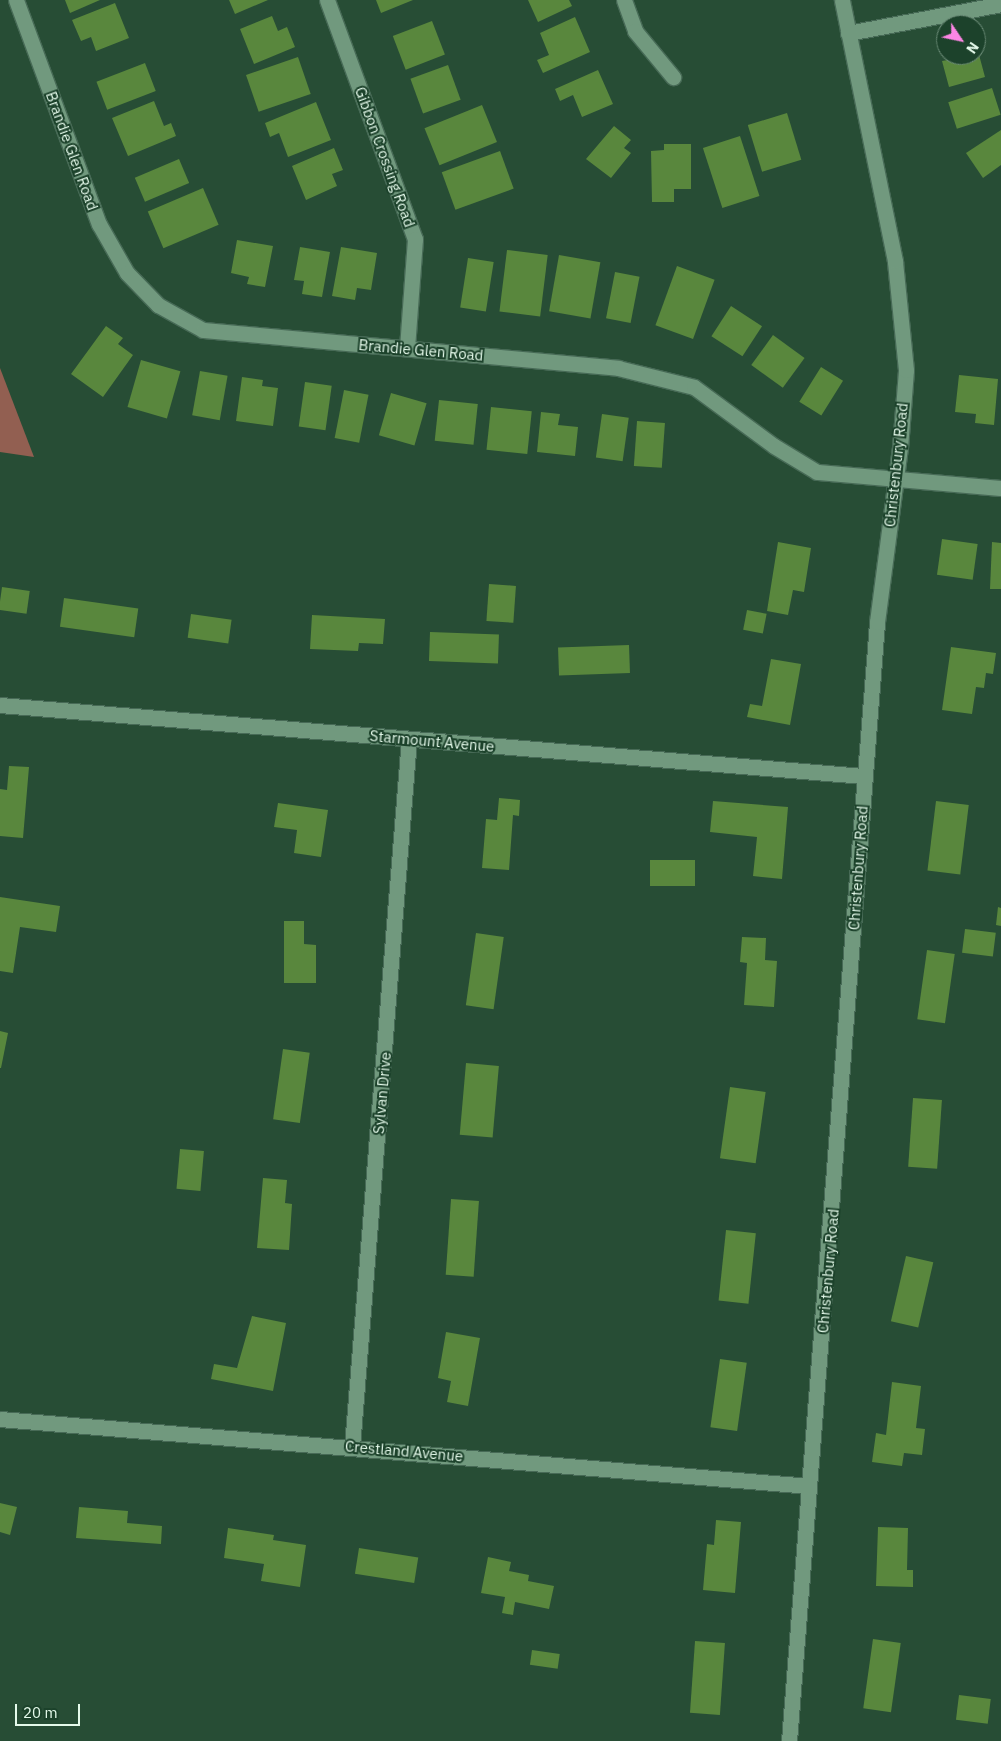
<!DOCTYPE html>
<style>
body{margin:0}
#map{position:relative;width:1001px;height:1741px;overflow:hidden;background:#274d35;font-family:"IBM Plex Sans",sans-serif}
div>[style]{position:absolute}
.green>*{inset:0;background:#925f51}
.building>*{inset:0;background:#59873d;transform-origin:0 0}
.roads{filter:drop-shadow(1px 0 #476a56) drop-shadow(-1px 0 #476a56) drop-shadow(0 1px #476a56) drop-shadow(0 -1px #476a56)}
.minor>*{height:15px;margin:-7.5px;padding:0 7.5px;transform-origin:7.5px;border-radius:7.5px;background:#71997e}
span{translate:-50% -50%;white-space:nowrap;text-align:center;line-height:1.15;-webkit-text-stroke:4px #1c422b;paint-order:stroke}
.street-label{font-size:15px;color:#e5faeb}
.north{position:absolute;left:936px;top:15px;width:50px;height:50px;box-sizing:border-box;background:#1c422b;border:1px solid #6c8c78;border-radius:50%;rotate:124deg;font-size:14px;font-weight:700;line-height:20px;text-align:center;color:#e5faeb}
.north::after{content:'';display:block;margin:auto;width:18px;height:22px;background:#fc86e4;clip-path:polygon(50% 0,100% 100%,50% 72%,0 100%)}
.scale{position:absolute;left:15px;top:1704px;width:65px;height:22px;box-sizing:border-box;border:2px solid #e5faeb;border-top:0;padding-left:6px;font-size:15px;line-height:18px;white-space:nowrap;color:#e5faeb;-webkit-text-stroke:4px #1c422b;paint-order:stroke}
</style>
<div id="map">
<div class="green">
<i style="clip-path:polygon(0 368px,34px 457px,0 452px)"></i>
</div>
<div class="building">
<i style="clip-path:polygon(65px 0,100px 0,70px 13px)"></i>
<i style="clip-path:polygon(229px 0,268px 0,235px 14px)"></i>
<i style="clip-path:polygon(376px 0,413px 0,381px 13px)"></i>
<i style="clip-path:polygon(528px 0,569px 0,572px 6px,538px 22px)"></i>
<i style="clip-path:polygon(115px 3px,129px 38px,96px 51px,91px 37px,81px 41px,72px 20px)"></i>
<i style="clip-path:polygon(272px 16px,278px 31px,287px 27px,295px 47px,254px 64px,240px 29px)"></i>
<i style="clip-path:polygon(575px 17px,590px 52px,543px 73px,537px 60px,549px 55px,540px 33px)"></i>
<i style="left:432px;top:21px;width:36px;height:42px;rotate:69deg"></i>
<i style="clip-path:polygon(978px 51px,985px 77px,949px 87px,942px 61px,976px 55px)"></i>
<i style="left:298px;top:57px;width:39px;height:55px;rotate:71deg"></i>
<i style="left:145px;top:63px;width:30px;height:52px;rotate:69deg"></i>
<i style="left:448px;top:65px;width:37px;height:40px;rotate:70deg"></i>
<i style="clip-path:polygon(598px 70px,613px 104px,582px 117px,573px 95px,560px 101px,555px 89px)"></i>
<i style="left:992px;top:88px;width:28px;height:46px;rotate:72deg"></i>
<i style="clip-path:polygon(154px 101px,164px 126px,171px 123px,176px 136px,128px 156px,112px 118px)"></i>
<i style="clip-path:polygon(316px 102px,331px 140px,288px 157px,279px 133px,270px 137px,265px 123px)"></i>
<i style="left:482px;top:105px;width:40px;height:62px;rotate:68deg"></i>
<i style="left:787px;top:113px;width:49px;height:41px;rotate:73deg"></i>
<i style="clip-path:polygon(614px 126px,631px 140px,624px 148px,631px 153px,611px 178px,586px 159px)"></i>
<i style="clip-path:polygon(1001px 130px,1001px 165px,983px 178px,966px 153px)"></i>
<i style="left:740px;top:136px;width:63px;height:39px;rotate:72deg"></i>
<i style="clip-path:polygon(664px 144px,691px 144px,691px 189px,674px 189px,674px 202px,652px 202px,651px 151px,664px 150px)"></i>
<i style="clip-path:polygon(334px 148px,343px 170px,332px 174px,337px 186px,306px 200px,292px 166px)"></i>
<i style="left:500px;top:151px;width:40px;height:62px;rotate:70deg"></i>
<i style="left:179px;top:159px;width:26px;height:48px;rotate:67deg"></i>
<i style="left:203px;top:188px;width:40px;height:60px;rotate:67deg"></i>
<i style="clip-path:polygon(237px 240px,273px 246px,265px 287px,247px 284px,249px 277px,231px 273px)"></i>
<i style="clip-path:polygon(300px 247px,330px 252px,322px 297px,302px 294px,304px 281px,294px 280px)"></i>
<i style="clip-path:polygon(341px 247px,377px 253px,371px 290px,357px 288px,355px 300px,332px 296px)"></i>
<i style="left:507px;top:250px;width:41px;height:62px;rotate:7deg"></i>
<i style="left:559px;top:255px;width:42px;height:57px;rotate:10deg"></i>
<i style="left:468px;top:258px;width:26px;height:50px;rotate:9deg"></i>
<i style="left:677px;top:266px;width:40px;height:63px;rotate:20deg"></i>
<i style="left:615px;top:272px;width:25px;height:47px;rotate:11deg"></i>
<i style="left:731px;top:306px;width:37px;height:36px;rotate:33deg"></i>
<i style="clip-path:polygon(106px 326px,123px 338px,118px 344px,133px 355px,103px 397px,71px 374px)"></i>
<i style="left:773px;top:335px;width:39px;height:37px;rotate:36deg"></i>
<i style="left:141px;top:360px;width:41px;height:49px;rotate:16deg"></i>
<i style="left:821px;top:367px;width:26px;height:41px;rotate:32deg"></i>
<i style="left:200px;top:371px;width:28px;height:45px;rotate:10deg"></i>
<i style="clip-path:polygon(959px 375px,998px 379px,994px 425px,975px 423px,976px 414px,955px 412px)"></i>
<i style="clip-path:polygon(242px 377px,263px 380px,262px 386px,278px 388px,273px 426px,236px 421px)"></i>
<i style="left:305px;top:382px;width:27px;height:45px;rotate:8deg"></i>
<i style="left:344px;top:390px;width:25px;height:49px;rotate:11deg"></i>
<i style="left:391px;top:393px;width:37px;height:44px;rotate:16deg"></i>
<i style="left:439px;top:400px;width:39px;height:41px;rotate:6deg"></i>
<i style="left:491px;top:407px;width:41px;height:43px;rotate:6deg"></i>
<i style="clip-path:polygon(541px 412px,560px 414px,558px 425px,578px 427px,575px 456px,537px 452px)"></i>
<i style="left:602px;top:414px;width:27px;height:44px;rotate:8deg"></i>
<i style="left:637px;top:421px;width:28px;height:45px;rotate:4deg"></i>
<i style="left:942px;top:539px;width:36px;height:36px;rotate:8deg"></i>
<i style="clip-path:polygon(778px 542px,811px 548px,804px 592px,793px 590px,788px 615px,767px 611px)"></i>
<i style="clip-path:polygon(992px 542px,1001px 543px,1001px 589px,990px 589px)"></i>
<i style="left:489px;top:584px;width:27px;height:37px;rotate:4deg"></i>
<i style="left:2px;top:587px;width:28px;height:23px;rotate:8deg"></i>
<i style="left:64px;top:598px;width:75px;height:29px;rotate:8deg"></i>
<i style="left:747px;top:610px;width:20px;height:20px;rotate:11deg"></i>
<i style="left:191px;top:614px;width:41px;height:24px;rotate:8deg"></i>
<i style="clip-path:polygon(312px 615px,385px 619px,383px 644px,359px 643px,358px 651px,310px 649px)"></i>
<i style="left:430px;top:632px;width:69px;height:29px;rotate:2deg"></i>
<i style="left:629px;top:645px;width:28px;height:71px;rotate:88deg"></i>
<i style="clip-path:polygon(951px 647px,996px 653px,993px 674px,986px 673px,984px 688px,976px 687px,972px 714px,942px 710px)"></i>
<i style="clip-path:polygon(771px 659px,801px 664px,790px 725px,747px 717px,750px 704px,762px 706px)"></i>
<i style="clip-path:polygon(9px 766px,29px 767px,23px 838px,0 836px,0 789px,7px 790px)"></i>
<i style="clip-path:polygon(499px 798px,520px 800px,519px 816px,513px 815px,509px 870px,482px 868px,486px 819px,497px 820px)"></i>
<i style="clip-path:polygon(713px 801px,788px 807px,782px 879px,753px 876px,757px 837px,710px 832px)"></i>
<i style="left:936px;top:801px;width:33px;height:70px;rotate:7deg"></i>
<i style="clip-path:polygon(278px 803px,328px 810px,321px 857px,294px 853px,297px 830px,274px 827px)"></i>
<i style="left:650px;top:860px;width:45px;height:26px"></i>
<i style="clip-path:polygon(0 897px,60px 906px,56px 932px,20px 927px,13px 973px,0 971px)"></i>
<i style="clip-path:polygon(998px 907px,1001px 908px,1001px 926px,996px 925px)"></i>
<i style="clip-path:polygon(284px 921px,304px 921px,304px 944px,316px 945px,316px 983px,284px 983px)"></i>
<i style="left:965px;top:929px;width:31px;height:24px;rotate:7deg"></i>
<i style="left:476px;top:933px;width:28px;height:73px;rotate:8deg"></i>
<i style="clip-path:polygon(742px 937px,766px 938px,765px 960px,777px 961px,774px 1007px,744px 1005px,747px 963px,740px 962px)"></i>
<i style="left:927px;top:950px;width:28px;height:70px;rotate:8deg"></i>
<i style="clip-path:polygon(0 1031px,8px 1033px,1px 1068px,0 1068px)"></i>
<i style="left:283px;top:1049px;width:27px;height:71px;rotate:8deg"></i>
<i style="left:466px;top:1063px;width:33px;height:72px;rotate:5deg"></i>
<i style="left:730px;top:1087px;width:36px;height:72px;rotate:8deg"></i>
<i style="left:913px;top:1098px;width:29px;height:69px;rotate:4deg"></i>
<i style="left:180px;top:1149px;width:24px;height:40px;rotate:5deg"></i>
<i style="clip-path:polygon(263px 1178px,287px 1180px,285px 1203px,292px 1204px,289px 1250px,257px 1248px)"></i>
<i style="left:451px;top:1199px;width:28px;height:76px;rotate:4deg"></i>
<i style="left:726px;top:1230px;width:30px;height:71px;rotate:6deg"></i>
<i style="left:906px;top:1256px;width:28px;height:67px;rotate:13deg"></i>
<i style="clip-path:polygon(252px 1316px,286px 1323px,273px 1391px,211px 1379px,214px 1364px,237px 1368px)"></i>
<i style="clip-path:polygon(446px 1332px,480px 1338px,468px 1406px,447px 1402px,451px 1381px,438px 1378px)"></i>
<i style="left:720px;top:1359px;width:27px;height:69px;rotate:8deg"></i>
<i style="clip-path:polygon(892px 1382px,921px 1386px,916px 1428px,925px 1429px,922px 1455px,904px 1453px,902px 1466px,872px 1462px,876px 1433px,886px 1435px)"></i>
<i style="clip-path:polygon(0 1503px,17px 1507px,10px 1535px,0 1532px)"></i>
<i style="clip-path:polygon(79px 1507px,128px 1511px,127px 1523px,162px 1526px,161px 1544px,76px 1538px)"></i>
<i style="clip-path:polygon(716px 1520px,741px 1522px,735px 1593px,703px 1590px,707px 1544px,714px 1545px)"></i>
<i style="clip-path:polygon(878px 1527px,908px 1528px,907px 1570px,913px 1570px,913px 1587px,876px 1586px)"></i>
<i style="clip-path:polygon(228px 1528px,274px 1535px,273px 1540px,306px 1545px,300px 1587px,261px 1581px,264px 1564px,224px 1558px)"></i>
<i style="left:359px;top:1548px;width:60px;height:26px;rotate:9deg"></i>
<i style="clip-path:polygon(488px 1557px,511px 1562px,509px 1571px,529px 1575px,528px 1581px,554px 1586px,549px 1609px,515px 1602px,513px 1615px,502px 1613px,505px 1597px,481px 1593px)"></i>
<i style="left:873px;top:1639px;width:28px;height:70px;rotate:8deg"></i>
<i style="left:695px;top:1641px;width:30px;height:72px;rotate:4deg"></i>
<i style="left:532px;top:1650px;width:28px;height:15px;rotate:8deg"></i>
<i style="left:959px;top:1695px;width:32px;height:25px;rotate:7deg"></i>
</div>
<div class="roads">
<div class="minor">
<i style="left:16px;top:0;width:239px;rotate:69.7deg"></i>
<i style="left:99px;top:224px;width:56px;rotate:60.3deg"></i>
<i style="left:127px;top:273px;width:45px;rotate:45.9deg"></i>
<i style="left:158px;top:305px;width:51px;rotate:29.1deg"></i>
<i style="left:203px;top:330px;width:417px;rotate:5.2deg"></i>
<i style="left:618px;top:368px;width:78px;rotate:14deg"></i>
<i style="left:694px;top:387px;width:99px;rotate:36.4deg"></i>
<i style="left:774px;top:446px;width:50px;rotate:31.2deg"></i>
<i style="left:817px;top:472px;width:185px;rotate:5deg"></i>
<i style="left:327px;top:0;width:255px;rotate:69.8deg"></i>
<i style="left:415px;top:239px;width:109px;rotate:94.2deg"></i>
<i style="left:624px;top:0;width:33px;rotate:70deg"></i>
<i style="left:635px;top:31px;width:60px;rotate:50.4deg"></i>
<i style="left:848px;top:33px;width:156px;rotate:-10.7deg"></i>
<i style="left:0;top:705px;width:867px;rotate:4.7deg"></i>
<i style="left:0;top:1419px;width:812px;rotate:4.73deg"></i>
<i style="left:352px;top:1447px;width:710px;rotate:-85.4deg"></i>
<i style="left:789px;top:1741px;width:1122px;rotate:-85.5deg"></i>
<i style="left:877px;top:622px;width:176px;rotate:-82.5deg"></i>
<i style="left:900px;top:448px;width:78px;rotate:-85.6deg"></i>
<i style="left:906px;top:370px;width:110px;rotate:-95.8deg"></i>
<i style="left:895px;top:261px;width:266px;rotate:-101.5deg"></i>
</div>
</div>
<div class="street-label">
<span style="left:72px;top:151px;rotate:70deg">Brandie Glen Road</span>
<span style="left:385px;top:157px;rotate:70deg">Gibbon Crossing Road</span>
<span style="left:421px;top:350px;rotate:5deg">Brandie Glen Road</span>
<span style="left:896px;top:465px;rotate:-84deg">Christenbury Road</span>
<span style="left:432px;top:741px;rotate:5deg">Starmount Avenue</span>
<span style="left:858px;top:868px;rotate:-86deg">Christenbury Road</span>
<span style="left:382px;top:1093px;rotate:-85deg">Sylvan Drive</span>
<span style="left:828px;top:1271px;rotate:-85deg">Christenbury Road</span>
<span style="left:404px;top:1451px;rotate:5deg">Crestland Avenue</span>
</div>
<div class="north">N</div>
<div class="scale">20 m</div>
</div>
